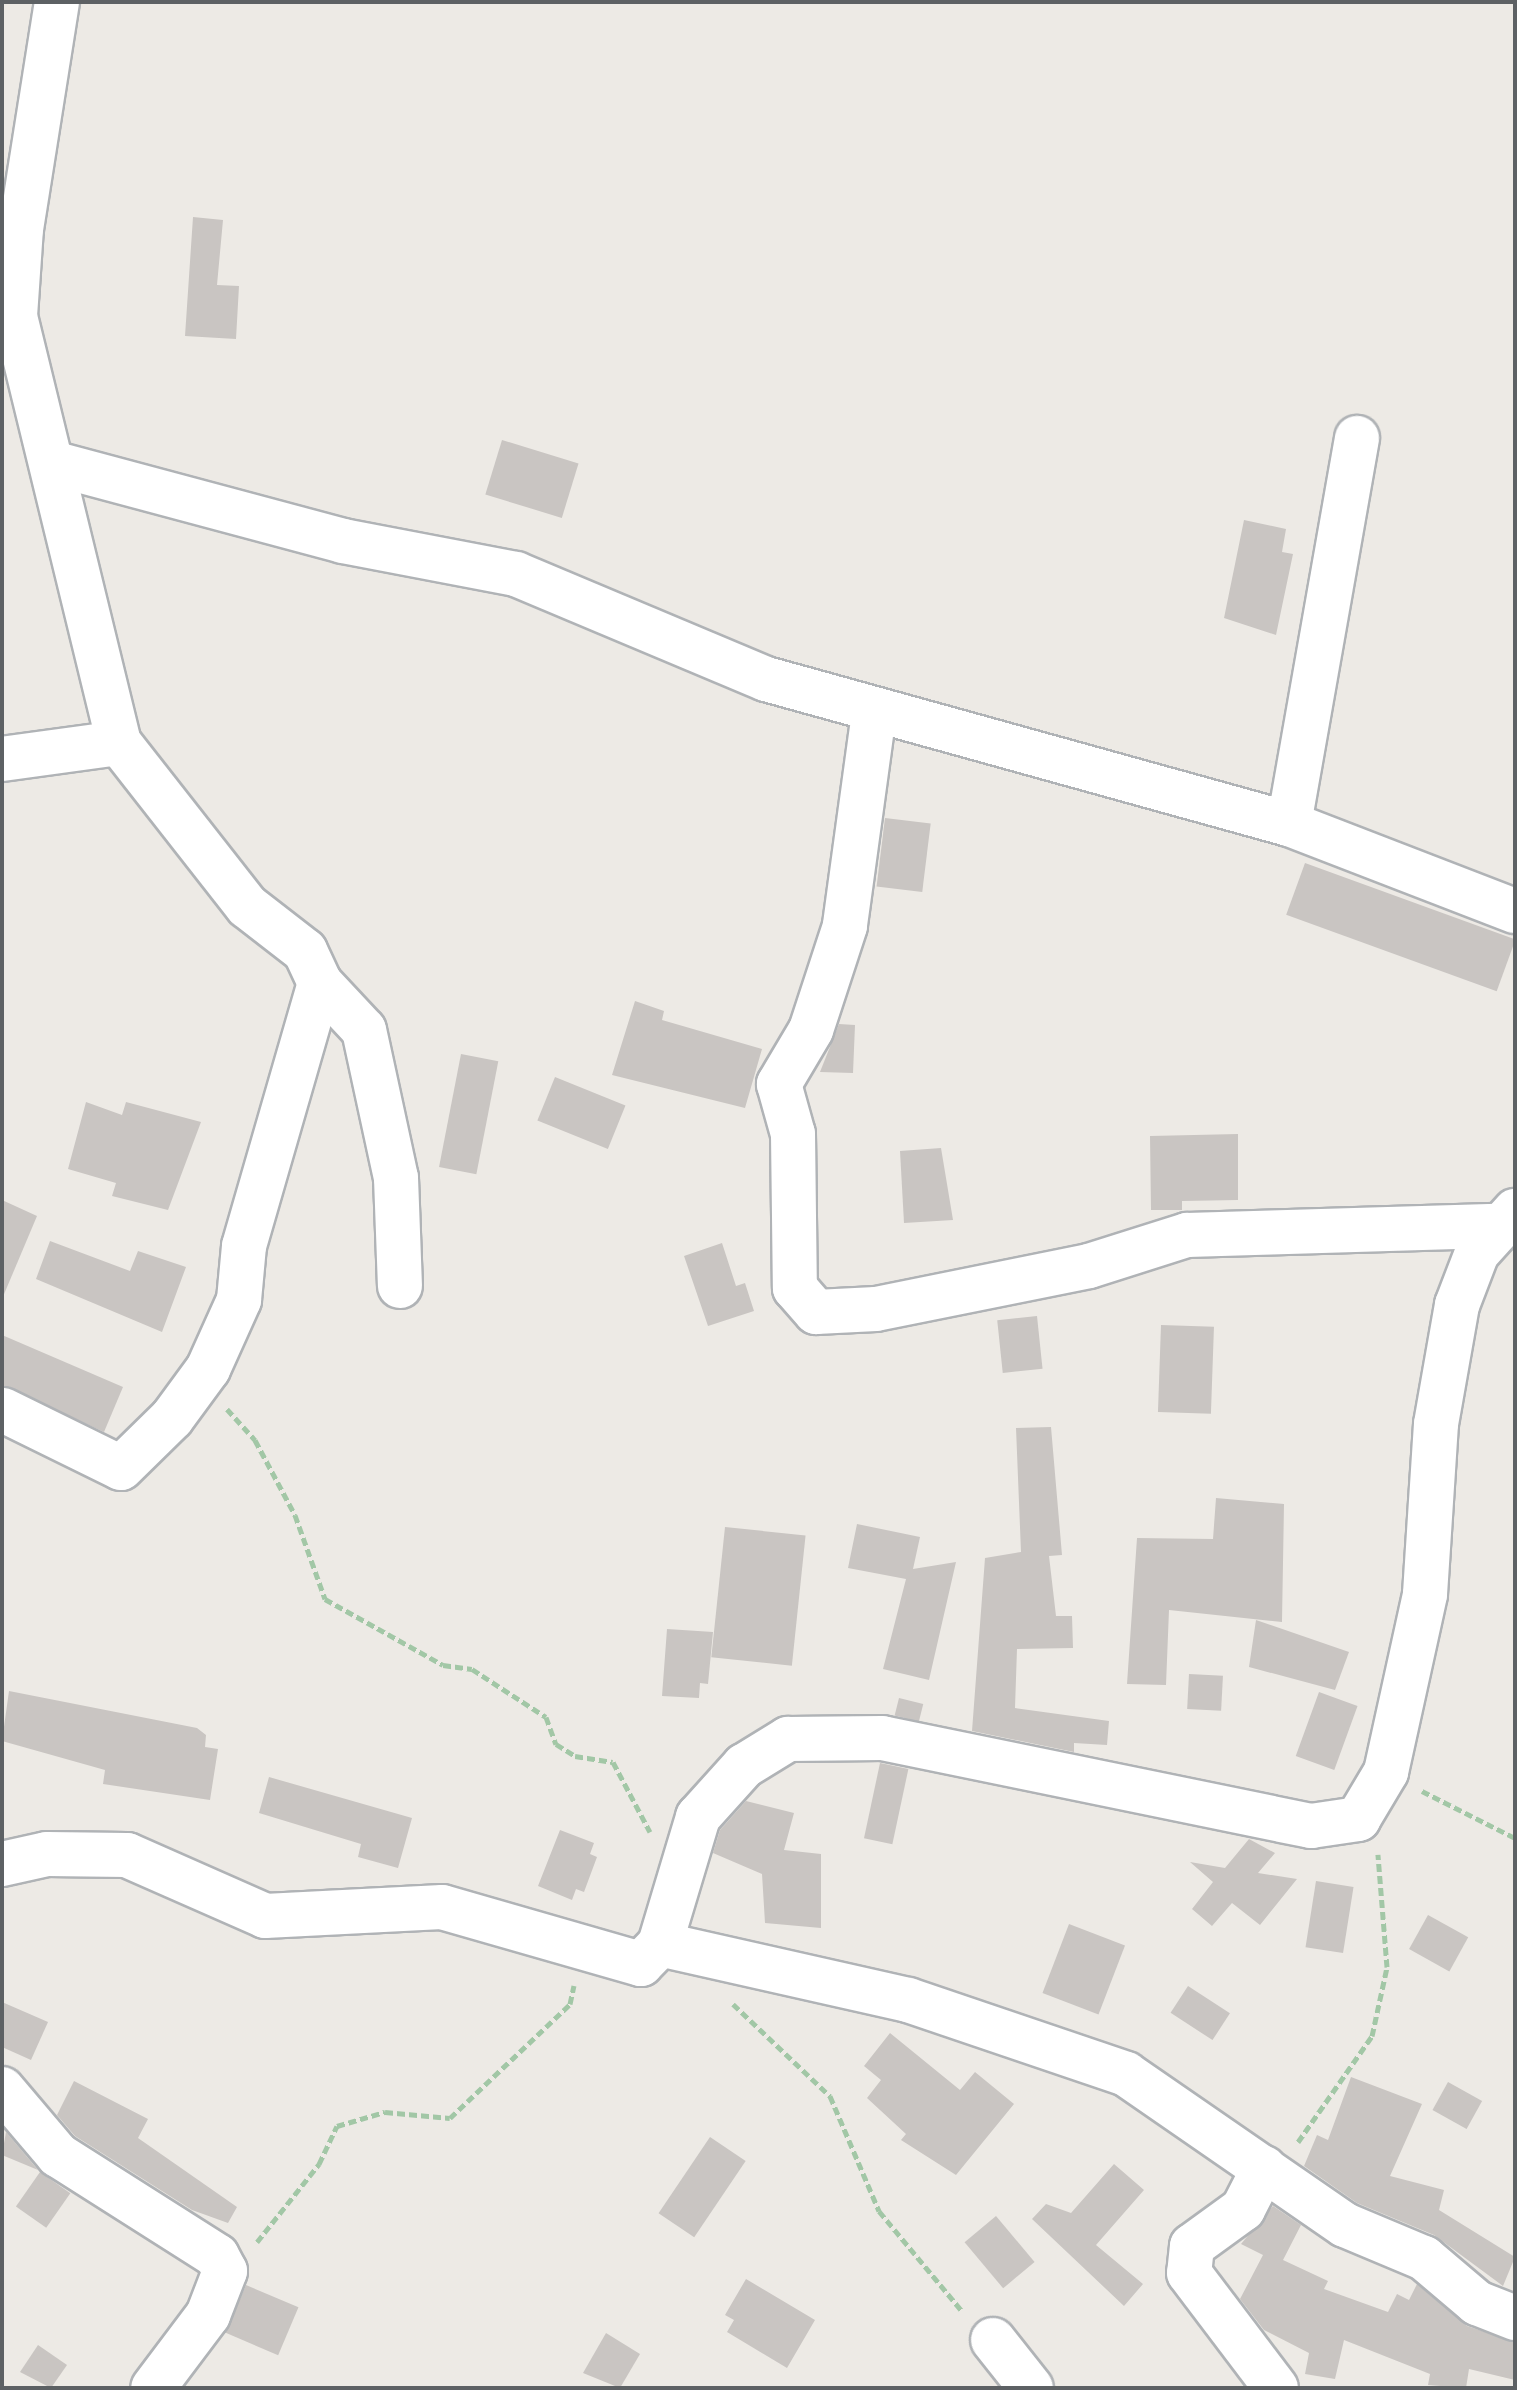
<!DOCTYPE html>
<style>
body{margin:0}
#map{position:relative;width:1517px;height:2390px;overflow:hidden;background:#edeae5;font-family:"Fira Sans Condensed",sans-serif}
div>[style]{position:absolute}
.building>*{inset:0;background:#c9c5c2;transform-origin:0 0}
.path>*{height:5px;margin-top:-2.5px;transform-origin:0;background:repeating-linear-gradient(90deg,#a2c7a6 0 8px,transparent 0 12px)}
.roads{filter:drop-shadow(2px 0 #b0b3b6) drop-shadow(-2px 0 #b0b3b6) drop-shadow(0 2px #b0b3b6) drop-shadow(0 -2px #b0b3b6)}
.minor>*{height:44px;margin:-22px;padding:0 22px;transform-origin:22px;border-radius:22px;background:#fff}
span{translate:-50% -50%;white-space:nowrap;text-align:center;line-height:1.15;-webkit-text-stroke:7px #fff;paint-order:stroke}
.frame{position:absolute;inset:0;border:4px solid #5d6164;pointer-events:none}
</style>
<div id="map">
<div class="building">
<i style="clip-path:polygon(193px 217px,223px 220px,217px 285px,239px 286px,236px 339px,185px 336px)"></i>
<i style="left:502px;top:440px;width:80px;height:57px;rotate:17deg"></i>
<i style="clip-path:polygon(1244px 520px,1286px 529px,1282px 552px,1293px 554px,1276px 635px,1224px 618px)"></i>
<i style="left:885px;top:818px;width:46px;height:69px;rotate:7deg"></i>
<i style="left:1305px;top:863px;width:224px;height:55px;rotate:20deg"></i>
<i style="clip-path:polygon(635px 1001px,664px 1011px,662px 1020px,762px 1049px,745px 1108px,612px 1075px)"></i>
<i style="clip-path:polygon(839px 1024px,855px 1025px,853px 1073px,820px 1072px)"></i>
<i style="left:461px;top:1054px;width:38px;height:115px;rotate:11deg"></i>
<i style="left:555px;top:1077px;width:76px;height:47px;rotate:22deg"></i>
<i style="clip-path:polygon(86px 1102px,122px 1115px,126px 1102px,201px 1122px,168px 1210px,112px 1196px,116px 1183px,68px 1169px)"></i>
<i style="clip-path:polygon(1238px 1134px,1238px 1200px,1182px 1201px,1182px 1210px,1151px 1210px,1150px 1136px)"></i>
<i style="clip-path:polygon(941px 1148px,953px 1220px,904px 1223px,900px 1151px)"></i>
<i style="clip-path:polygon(2px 1200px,37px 1216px,2px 1299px)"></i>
<i style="clip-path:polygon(50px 1241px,130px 1271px,138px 1251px,186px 1267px,162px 1332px,36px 1279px)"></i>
<i style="clip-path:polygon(722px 1243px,736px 1286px,745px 1283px,754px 1311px,708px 1326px,684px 1256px)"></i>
<i style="left:1037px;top:1316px;width:53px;height:40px;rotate:84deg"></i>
<i style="left:1161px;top:1325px;width:53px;height:87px;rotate:2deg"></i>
<i style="clip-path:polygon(2px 1335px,123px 1387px,104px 1432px,2px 1385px)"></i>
<i style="clip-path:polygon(1051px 1427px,1062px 1555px,1049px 1556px,1056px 1616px,1072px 1616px,1073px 1648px,1017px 1649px,1015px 1708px,1109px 1721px,1107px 1745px,1074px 1743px,1074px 1752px,972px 1731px,985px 1558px,1021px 1552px,1016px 1428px)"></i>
<i style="clip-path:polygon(1216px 1498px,1284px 1504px,1282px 1622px,1169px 1610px,1166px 1685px,1127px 1684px,1137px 1538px,1213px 1539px)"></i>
<i style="clip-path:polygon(857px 1524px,920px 1537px,913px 1569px,956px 1562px,929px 1680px,883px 1669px,906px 1579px,848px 1568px)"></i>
<i style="left:725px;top:1527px;width:81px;height:131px;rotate:6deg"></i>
<i style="clip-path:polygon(1256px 1620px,1349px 1652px,1335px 1690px,1249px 1667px)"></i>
<i style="clip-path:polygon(667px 1629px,713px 1632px,708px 1684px,700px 1683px,699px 1698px,662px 1696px)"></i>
<i style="left:1189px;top:1674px;width:34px;height:35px;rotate:3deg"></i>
<i style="clip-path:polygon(9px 1691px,197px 1728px,206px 1735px,205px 1747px,218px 1749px,210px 1800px,103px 1784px,105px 1770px,2px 1741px)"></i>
<i style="left:1319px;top:1692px;width:41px;height:68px;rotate:20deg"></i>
<i style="left:899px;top:1698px;width:25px;height:18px;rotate:14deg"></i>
<i style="left:880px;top:1763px;width:29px;height:77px;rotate:12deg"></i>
<i style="clip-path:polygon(269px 1777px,412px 1818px,398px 1868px,358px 1857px,361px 1844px,259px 1813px)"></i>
<i style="clip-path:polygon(746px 1801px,794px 1813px,784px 1850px,821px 1854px,821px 1928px,765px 1923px,762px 1874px,713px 1853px,720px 1830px)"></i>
<i style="clip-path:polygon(560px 1830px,594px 1843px,590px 1854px,597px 1857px,584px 1892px,576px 1889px,572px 1900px,538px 1886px)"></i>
<i style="clip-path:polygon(1249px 1839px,1275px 1853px,1258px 1873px,1297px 1879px,1260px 1925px,1232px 1903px,1212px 1926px,1192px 1909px,1213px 1882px,1190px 1862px,1225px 1868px)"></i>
<i style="left:1316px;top:1881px;width:38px;height:67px;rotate:9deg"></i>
<i style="left:1428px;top:1915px;width:46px;height:39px;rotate:29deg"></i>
<i style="left:1069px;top:1924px;width:60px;height:74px;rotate:21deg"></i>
<i style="left:1188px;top:1986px;width:50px;height:32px;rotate:33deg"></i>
<i style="clip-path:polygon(2px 2002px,48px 2022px,31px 2060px,2px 2047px)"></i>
<i style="clip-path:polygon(890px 2033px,960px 2090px,975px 2072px,1014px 2104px,956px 2175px,901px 2140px,906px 2134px,867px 2098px,881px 2080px,864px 2066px)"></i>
<i style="clip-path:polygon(1351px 2077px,1422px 2104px,1390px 2176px,1444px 2190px,1439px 2210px,1515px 2257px,1503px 2286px,1434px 2235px,1357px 2203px,1304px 2166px,1317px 2135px,1328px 2140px)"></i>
<i style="clip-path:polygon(74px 2081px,148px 2119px,138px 2138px,237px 2207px,228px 2223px,192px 2210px,75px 2136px,57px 2115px)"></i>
<i style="left:1448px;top:2082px;width:39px;height:32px;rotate:29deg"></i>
<i style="clip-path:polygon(6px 2132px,38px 2170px,2px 2155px)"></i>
<i style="left:710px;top:2137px;width:43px;height:92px;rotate:34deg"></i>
<i style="clip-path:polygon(1114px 2164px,1144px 2190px,1096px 2245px,1143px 2284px,1124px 2306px,1032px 2219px,1046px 2204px,1071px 2213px)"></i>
<i style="left:40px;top:2172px;width:37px;height:42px;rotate:35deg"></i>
<i style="clip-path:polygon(1273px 2206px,1301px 2225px,1283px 2260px,1328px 2281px,1324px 2289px,1388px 2312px,1397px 2294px,1409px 2300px,1417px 2284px,1467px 2326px,1515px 2342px,1515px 2380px,1469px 2369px,1466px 2388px,1428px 2385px,1430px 2374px,1344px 2340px,1335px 2379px,1305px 2374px,1309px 2353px,1264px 2330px,1240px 2299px,1263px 2255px,1241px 2244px)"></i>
<i style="left:996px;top:2216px;width:60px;height:41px;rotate:50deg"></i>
<i style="clip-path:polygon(746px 2279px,815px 2320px,787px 2368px,727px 2332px,734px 2320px,725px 2315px)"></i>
<i style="left:246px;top:2285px;width:57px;height:52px;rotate:23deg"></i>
<i style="clip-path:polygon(606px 2333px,640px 2354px,620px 2388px,583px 2373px)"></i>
<i style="clip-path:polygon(38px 2345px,67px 2365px,51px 2388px,20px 2372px)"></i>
</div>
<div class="path">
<i style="left:227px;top:1409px;width:42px;rotate:47.9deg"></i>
<i style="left:255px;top:1440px;width:85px;rotate:61.9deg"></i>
<i style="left:295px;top:1515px;width:89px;rotate:70.3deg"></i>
<i style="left:325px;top:1599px;width:135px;rotate:29.2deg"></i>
<i style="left:443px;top:1665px;width:29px;rotate:8deg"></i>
<i style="left:472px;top:1669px;width:88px;rotate:33deg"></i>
<i style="left:546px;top:1717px;width:29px;rotate:70deg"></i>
<i style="left:556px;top:1744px;width:22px;rotate:32deg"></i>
<i style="left:575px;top:1756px;width:38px;rotate:9deg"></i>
<i style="left:613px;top:1762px;width:79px;rotate:62.1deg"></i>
<i style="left:1422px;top:1791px;width:104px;rotate:26.8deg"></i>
<i style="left:733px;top:2004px;width:134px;rotate:43.5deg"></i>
<i style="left:830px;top:2096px;width:125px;rotate:66.9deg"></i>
<i style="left:879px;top:2211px;width:131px;rotate:50.3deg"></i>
<i style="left:1298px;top:2142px;width:129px;rotate:-55.1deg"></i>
<i style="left:1372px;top:2036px;width:71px;rotate:-77.7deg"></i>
<i style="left:1387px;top:1967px;width:113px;rotate:-94.6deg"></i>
<i style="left:257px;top:2242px;width:100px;rotate:-51.5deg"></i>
<i style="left:319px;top:2164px;width:42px;rotate:-64.7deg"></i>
<i style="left:337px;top:2126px;width:50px;rotate:-16.3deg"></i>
<i style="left:385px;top:2112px;width:65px;rotate:5.3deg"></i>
<i style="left:450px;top:2118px;width:166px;rotate:-43.5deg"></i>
<i style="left:570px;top:2004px;width:19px;rotate:-78deg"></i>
</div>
<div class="roads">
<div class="minor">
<i style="left:52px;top:463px;width:301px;rotate:15deg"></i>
<i style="left:343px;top:541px;width:176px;rotate:10.8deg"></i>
<i style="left:516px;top:574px;width:271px;rotate:22.8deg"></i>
<i style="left:766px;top:679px;width:543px;rotate:15.5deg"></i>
<i style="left:1289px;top:824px;width:242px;rotate:21.1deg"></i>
<i style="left:874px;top:713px;width:215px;rotate:97.8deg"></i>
<i style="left:845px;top:926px;width:109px;rotate:108.1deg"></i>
<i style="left:811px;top:1030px;width:63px;rotate:120.7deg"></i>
<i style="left:779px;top:1084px;width:52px;rotate:74.4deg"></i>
<i style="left:793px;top:1134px;width:154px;rotate:89.3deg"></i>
<i style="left:795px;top:1288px;width:32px;rotate:49deg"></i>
<i style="left:816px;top:1312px;width:60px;rotate:-2.9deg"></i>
<i style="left:876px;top:1309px;width:217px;rotate:-11.4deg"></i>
<i style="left:1089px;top:1266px;width:103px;rotate:-17.6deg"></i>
<i style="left:1187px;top:1235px;width:311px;rotate:-1.7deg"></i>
<i style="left:2px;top:759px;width:118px;rotate:-7.8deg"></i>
<i style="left:1289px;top:824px;width:392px;rotate:-80deg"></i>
<i style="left:320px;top:983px;width:64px;rotate:46.9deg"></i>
<i style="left:364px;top:1030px;width:151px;rotate:77.8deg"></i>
<i style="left:396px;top:1178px;width:108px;rotate:87.9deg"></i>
<i style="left:3px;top:1410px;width:131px;rotate:26.2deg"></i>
<i style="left:121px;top:1468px;width:71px;rotate:-44.4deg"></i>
<i style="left:172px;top:1418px;width:61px;rotate:-53.7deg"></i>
<i style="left:208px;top:1369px;width:76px;rotate:-65.8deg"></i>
<i style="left:239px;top:1300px;width:54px;rotate:-84.7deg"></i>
<i style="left:244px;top:1246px;width:274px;rotate:-73.9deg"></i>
<i style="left:320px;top:983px;width:35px;rotate:-115deg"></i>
<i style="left:305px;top:951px;width:73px;rotate:-142.2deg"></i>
<i style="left:247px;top:906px;width:207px;rotate:-128.1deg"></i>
<i style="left:119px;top:743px;width:439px;rotate:-103.7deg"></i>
<i style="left:15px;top:316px;width:87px;rotate:-86.1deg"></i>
<i style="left:21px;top:229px;width:230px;rotate:-81deg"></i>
<i style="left:2px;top:1864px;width:46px;rotate:-12.5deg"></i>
<i style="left:47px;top:1854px;width:80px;rotate:0.7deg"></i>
<i style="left:127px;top:1855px;width:151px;rotate:23.8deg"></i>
<i style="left:265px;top:1916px;width:177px;rotate:-2.9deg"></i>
<i style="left:442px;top:1907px;width:207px;rotate:16deg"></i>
<i style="left:641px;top:1964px;width:28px;rotate:-46deg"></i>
<i style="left:660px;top:1944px;width:133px;rotate:-73.3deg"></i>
<i style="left:698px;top:1817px;width:69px;rotate:-48deg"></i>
<i style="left:744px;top:1766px;width:52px;rotate:-31.5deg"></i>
<i style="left:788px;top:1739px;width:94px;rotate:-0.6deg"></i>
<i style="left:882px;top:1738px;width:438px;rotate:11.6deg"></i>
<i style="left:1311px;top:1826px;width:48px;rotate:-8.5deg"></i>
<i style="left:1358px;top:1819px;width:55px;rotate:-59.2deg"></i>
<i style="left:1386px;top:1772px;width:182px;rotate:-77.6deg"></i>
<i style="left:1425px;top:1594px;width:170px;rotate:-86.3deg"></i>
<i style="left:1436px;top:1424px;width:121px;rotate:-80deg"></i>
<i style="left:1457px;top:1305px;width:56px;rotate:-69deg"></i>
<i style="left:1477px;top:1253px;width:57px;rotate:-47.9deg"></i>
<i style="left:660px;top:1944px;width:254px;rotate:12.7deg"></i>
<i style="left:908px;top:2000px;width:230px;rotate:18.7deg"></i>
<i style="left:1126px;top:2074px;width:266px;rotate:34.6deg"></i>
<i style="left:1345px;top:2225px;width:86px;rotate:22.7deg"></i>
<i style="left:1424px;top:2258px;width:70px;rotate:40.3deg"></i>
<i style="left:1477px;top:2303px;width:41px;rotate:21.5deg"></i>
<i style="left:2px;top:2089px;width:87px;rotate:49.7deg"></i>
<i style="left:58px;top:2155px;width:188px;rotate:32.4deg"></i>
<i style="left:217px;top:2256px;width:17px;rotate:62deg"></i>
<i style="left:225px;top:2271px;width:47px;rotate:111.1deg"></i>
<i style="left:208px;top:2315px;width:91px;rotate:127deg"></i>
<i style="left:1264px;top:2168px;width:46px;rotate:117.1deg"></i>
<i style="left:1243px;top:2209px;width:63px;rotate:144deg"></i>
<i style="left:1192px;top:2246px;width:27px;rotate:96deg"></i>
<i style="left:1189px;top:2273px;width:144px;rotate:52.9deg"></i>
<i style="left:993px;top:2340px;width:61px;rotate:51.6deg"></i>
</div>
</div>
<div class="frame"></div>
</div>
